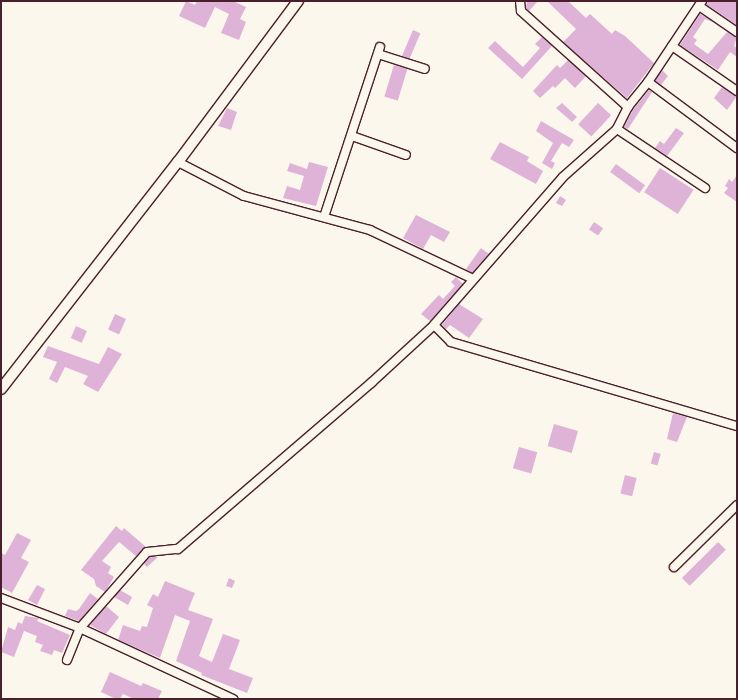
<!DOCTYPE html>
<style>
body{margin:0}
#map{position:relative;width:738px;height:700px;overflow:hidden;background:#fbf7ec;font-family:Pangolin,sans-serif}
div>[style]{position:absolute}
.building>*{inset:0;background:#dfb3d7;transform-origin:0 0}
.roads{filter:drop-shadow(1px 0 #4a1f2b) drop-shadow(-1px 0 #4a1f2b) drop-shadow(0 1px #4a1f2b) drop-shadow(0 -1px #4a1f2b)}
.minor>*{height:8px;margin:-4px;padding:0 4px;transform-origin:4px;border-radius:4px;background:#fbf7ec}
.tertiary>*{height:10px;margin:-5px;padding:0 5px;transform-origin:5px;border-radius:5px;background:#fbf7ec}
span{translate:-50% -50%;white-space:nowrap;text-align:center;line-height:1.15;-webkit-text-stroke:3.5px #fbf7ec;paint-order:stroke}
.frame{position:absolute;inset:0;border:2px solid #4a1f2b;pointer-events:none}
</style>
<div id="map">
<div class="building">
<i style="clip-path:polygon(186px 1px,195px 5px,197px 1px,233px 1px,246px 7px,240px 19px,246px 22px,239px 40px,221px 33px,229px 14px,215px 7px,205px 28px,179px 16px)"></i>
<i style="clip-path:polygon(527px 1px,538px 1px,529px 11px,526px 8px)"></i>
<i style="clip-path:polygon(547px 1px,568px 1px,586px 18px,590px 14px,612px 34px,615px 30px,625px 36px,654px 63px,627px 98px,563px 42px,576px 29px)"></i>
<i style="clip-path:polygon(709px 1px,737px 1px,737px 25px,706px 4px)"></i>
<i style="clip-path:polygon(700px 14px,715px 23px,705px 19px,693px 37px,697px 40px,694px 44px,708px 54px,727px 32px,737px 37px,734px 46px,737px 48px,737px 57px,730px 52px,718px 70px,680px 45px)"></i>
<i style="left:413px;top:30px;width:8px;height:28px;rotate:23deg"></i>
<i style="clip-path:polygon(542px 37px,552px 46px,522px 79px,488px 48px,495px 41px,523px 67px,540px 48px,535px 44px)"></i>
<i style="clip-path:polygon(568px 60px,586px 76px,575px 88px,565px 78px,555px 88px,553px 86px,540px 98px,533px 91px,557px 65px,560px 68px)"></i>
<i style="left:394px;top:65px;width:14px;height:33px;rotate:17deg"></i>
<i style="clip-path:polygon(662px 70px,668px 76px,661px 85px,655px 81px)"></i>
<i style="clip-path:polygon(722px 87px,737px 96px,727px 110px,714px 98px)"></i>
<i style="clip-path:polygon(649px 90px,652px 92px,628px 129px,624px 127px,633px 110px)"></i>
<i style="clip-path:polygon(562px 103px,577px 117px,572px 122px,556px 108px)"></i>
<i style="left:598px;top:103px;width:18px;height:29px;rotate:43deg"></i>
<i style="clip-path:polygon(227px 108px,237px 112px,231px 130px,218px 126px)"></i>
<i style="clip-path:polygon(541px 121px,574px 140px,569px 147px,562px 143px,551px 161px,555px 163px,552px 169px,542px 163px,553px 143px,536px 131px)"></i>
<i style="clip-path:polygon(676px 128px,684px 133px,667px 156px,655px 148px,660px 141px,664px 144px)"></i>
<i style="clip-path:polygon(500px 142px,529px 157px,527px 161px,543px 171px,536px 184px,490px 159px)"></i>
<i style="clip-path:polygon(309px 162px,328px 167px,316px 206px,283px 198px,287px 186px,300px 190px,304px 176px,287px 171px,290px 163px,307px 169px)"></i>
<i style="left:616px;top:164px;width:36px;height:10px;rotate:36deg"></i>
<i style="left:660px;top:168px;width:40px;height:29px;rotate:33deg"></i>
<i style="clip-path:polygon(737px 175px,737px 202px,724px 193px,728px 188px,725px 186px,729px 179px,732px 182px)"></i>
<i style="clip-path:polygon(560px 196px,566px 200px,562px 206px,556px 203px)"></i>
<i style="clip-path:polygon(416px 215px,450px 232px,444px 242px,431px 235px,423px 249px,403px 238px)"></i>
<i style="left:594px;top:222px;width:11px;height:9px;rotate:34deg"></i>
<i style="clip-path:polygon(481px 248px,489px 254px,472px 273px,466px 269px)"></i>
<i style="clip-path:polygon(456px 277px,463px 284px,430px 321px,421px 314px,439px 295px,443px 299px,455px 286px,451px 282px)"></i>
<i style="clip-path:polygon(459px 304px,483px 319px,469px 338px,450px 325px,446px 329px,442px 325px)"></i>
<i style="left:115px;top:314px;width:12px;height:17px;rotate:24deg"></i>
<i style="left:76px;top:326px;width:12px;height:13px;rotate:24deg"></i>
<i style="clip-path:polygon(48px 346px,99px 364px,108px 347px,122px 354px,98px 392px,83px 384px,88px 376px,65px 367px,57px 383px,49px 379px,57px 362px,43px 357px)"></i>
<i style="clip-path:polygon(673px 413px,687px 417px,677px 442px,667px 439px)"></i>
<i style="left:554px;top:424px;width:25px;height:23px;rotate:16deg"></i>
<i style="left:519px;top:447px;width:19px;height:22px;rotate:16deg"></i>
<i style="left:654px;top:452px;width:7px;height:12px;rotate:16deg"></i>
<i style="left:625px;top:475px;width:12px;height:19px;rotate:14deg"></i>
<i style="clip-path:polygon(116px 526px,122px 531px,124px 528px,146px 547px,136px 556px,119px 542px,102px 561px,111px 567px,108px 573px,114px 577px,105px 592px,96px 586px,94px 579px,81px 570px)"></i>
<i style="clip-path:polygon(17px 533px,31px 540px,21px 558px,29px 562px,12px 593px,1px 587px,1px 553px,5px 555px)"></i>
<i style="left:718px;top:542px;width:11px;height:51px;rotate:45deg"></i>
<i style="clip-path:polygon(150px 557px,158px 557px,147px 567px,144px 564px)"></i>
<i style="clip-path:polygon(229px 578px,235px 581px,232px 588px,226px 586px)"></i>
<i style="clip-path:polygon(165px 581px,195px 593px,188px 610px,213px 619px,199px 656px,212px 662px,223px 634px,240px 640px,229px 669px,253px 678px,247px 693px,201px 675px,202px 673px,176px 661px,190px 621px,175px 615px,160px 658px,118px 640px,123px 625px,140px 631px,142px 626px,147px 627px,153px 608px,147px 605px,153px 594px,158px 597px)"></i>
<i style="clip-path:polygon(37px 585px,45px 589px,37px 605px,28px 600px)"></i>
<i style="clip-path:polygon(120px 590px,132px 597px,128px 605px,114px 597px)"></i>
<i style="clip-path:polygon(90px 593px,98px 599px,79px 621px,65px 616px,68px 609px,76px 611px,79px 609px)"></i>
<i style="clip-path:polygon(106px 606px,119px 617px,106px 634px,90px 625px)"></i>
<i style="clip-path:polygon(25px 616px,39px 618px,37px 621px,70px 635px,62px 653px,54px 650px,52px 655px,40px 651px,43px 645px,35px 642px,37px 636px,24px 631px,14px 657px,1px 652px,8px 627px,15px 630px,18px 622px,22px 624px)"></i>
<i style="clip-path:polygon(110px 672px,141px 686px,143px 683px,162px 691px,158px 699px,134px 699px,123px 694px,120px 699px,116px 699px,101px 692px)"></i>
</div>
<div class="roads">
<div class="minor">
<i style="left:520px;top:1px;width:10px;rotate:84deg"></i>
<i style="left:521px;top:11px;width:144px;rotate:41.9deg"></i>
<i style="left:702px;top:1px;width:97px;rotate:123.7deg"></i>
<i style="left:648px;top:82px;width:32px;rotate:129deg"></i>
<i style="left:628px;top:107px;width:25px;rotate:117deg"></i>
<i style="left:617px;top:129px;width:72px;rotate:138.4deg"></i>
<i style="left:563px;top:177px;width:196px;rotate:131.1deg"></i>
<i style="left:434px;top:325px;width:24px;rotate:45deg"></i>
<i style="left:451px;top:342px;width:298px;rotate:16.4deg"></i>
<i style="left:699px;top:6px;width:46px;rotate:34.4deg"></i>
<i style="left:672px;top:46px;width:79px;rotate:34.7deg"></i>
<i style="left:378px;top:54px;width:49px;rotate:17.7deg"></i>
<i style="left:648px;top:82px;width:111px;rotate:36.6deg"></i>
<i style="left:617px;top:129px;width:106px;rotate:33.8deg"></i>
<i style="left:352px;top:136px;width:57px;rotate:19.4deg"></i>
<i style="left:178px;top:162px;width:74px;rotate:27.3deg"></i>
<i style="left:244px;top:196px;width:131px;rotate:15.1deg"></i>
<i style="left:370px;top:230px;width:114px;rotate:25.4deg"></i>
<i style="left:324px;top:217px;width:179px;rotate:-71.8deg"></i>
<i style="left:674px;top:567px;width:88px;rotate:-44.5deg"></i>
<i style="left:1px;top:598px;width:85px;rotate:20.8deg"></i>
<i style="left:80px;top:628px;width:169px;rotate:24.9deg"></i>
<i style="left:67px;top:660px;width:35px;rotate:-68deg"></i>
<i style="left:80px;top:628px;width:101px;rotate:-48.6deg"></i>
<i style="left:147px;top:552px;width:31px;rotate:-6deg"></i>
<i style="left:178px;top:549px;width:255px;rotate:-40.7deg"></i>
<i style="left:371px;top:383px;width:86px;rotate:-42.6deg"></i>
</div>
<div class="tertiary">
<i style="left:1px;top:389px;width:288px;rotate:-52.1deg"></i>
<i style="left:178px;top:162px;width:201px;rotate:-53.3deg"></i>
</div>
</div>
<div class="frame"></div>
</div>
